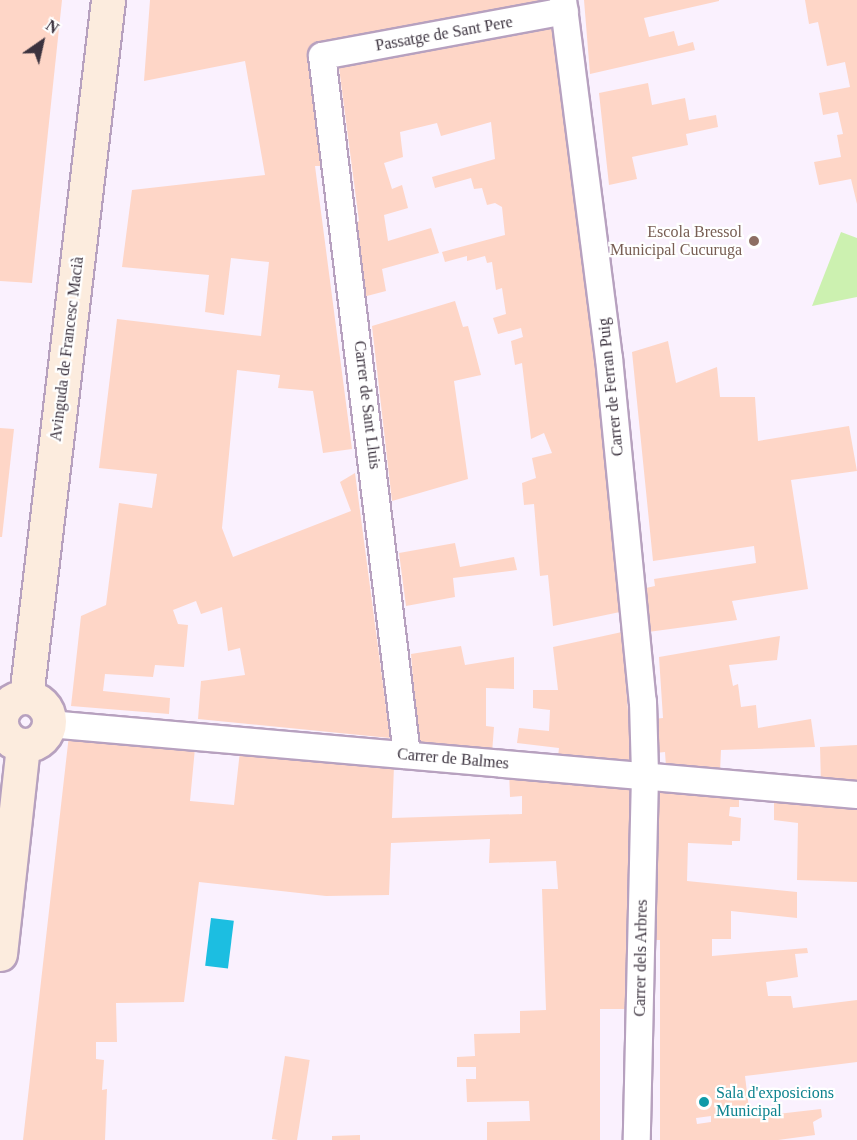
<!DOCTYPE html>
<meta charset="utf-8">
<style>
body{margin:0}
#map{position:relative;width:857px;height:1140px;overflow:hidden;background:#faf1fe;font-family:Georgia,serif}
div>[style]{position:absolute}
.green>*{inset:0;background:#ccf1b0}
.water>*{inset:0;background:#1cbee1;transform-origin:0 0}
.building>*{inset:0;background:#fed6c7;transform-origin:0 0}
.roads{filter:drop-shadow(2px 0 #b7a1bf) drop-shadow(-2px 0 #b7a1bf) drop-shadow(0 2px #b7a1bf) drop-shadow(0 -2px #b7a1bf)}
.street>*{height:26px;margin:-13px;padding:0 13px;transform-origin:13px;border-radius:13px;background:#fff}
.secondary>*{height:33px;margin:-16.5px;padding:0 16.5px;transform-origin:16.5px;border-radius:16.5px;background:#fcecde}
.secondary>.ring{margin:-16.5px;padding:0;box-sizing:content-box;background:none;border:33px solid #fcecde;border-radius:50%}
.dots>*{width:16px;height:16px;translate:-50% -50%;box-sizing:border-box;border:3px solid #fff;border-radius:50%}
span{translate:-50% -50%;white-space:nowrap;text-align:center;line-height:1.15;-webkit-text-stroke:4.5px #fff;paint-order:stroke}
.street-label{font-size:16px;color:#3b323e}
.education-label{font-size:16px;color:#785e54}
.right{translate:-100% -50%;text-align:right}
.culture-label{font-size:16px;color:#0d838f}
.left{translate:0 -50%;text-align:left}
.north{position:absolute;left:12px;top:12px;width:60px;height:60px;-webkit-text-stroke:4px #fff;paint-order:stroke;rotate:34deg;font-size:16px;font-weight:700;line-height:24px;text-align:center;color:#3b323e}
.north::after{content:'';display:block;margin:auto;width:21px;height:27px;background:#3b323e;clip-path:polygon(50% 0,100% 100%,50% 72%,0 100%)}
</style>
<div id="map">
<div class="green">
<i style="clip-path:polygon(841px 232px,857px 238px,857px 297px,812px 306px)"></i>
</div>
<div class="water">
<i style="left:211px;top:918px;width:23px;height:48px;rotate:7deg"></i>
</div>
<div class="building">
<i style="clip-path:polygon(0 0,62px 0,32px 283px,0 281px)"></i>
<i style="clip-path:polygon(150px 0,549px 0,551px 9px,309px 51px,329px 166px,315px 166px,352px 449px,323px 453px,313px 391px,278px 388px,280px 375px,237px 370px,222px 528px,233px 557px,351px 511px,340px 482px,355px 473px,390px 738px,198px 719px,201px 681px,245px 675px,240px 648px,228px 651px,222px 607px,201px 614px,196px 601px,173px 610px,178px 624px,188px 625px,184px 667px,155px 665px,153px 677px,105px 674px,103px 691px,170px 698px,169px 714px,71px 706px,81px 616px,106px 605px,119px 503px,152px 508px,157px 474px,99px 468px,117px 319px,261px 336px,269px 262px,231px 258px,224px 315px,205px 312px,209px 275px,122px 267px,132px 190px,265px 175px,245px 61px,144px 81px)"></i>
<i style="clip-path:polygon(584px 0,719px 0,719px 1px,644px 18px,649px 37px,674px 31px,678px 46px,693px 42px,695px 50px,590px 74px)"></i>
<i style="clip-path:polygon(805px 0,857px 0,857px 204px,851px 179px,819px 185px,814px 162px,841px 157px,837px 135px,843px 134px,838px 112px,823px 115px,819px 93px,850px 87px,845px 62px,827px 66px,818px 22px,809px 24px)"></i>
<i style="clip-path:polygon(553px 19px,607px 407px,620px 612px,553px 626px,548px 575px,540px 576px,534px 504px,524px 505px,522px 483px,536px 478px,532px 458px,552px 453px,544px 433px,531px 439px,522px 363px,515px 365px,511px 341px,523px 337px,521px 328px,498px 334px,493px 318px,506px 314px,502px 288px,496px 290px,492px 262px,487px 263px,485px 256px,467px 261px,467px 256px,445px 262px,442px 252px,505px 235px,502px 207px,495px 203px,487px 205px,482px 188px,474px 189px,471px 178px,435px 188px,432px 177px,495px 159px,491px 122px,441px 136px,437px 123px,400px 132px,403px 157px,384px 163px,392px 189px,402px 185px,408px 208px,384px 215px,388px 241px,431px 228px,439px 253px,382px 269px,386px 291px,363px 297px,352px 224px,359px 221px,338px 60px)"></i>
<i style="clip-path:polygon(648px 83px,652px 105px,685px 98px,689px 120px,716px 115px,718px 127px,686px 134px,688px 145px,632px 157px,637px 179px,609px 185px,599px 93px)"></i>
<i style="clip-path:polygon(455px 301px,463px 327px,468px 326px,481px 375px,454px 381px,468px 479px,392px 501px,372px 326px)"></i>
<i style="clip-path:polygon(668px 341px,676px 383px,717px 367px,720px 397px,755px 397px,758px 441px,849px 426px,857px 471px,791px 480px,808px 589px,732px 601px,737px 620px,648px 632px,646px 588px,655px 586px,654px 579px,756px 563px,754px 546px,653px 561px,632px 352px)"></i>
<i style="clip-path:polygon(0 428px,14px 429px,2px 537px,0 537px)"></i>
<i style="clip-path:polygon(455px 543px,460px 567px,514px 557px,517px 570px,453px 578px,455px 597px,406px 606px,399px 553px)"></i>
<i style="clip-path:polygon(622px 632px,632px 764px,558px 757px,559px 748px,517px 743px,519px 728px,549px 731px,550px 710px,533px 708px,533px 690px,558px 690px,553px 647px)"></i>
<i style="clip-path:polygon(780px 636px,777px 660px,729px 665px,733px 686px,738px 684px,741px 707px,756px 705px,758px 728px,811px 719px,815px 747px,721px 750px,720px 773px,666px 767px,665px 752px,655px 753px,653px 719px,663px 718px,659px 657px)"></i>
<i style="clip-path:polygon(461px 646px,465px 665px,514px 657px,514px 689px,486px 688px,486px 726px,494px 727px,492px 753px,423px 744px,418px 740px,411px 654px)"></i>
<i style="clip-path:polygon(69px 735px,195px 748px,190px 801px,234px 805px,240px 751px,394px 766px,392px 818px,522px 814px,522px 796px,510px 797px,509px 770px,633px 780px,630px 1009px,600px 1009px,600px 1140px,487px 1140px,487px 1122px,530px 1121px,529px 1101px,467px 1102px,466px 1079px,476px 1079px,476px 1067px,457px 1067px,457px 1057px,475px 1056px,474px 1034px,520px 1033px,520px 1011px,546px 1010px,542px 889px,558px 889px,556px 861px,489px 863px,490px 839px,391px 843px,389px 895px,326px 896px,199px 882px,184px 1002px,116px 1003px,117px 1042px,96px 1042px,96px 1059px,104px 1060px,102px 1090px,107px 1089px,105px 1140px,23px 1140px)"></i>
<i style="clip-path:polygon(857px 745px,857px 786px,821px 783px,820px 747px)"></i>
<i style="clip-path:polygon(evenodd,659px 784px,739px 794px,739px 807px,730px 807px,729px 816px,741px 818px,740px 841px,732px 841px,732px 845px,688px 843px,687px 881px,797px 892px,797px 918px,731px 911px,731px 939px,712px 939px,712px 956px,807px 948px,808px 953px,795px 954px,798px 977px,766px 982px,768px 996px,791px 996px,793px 1008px,857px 1000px,857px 1062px,745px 1076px,750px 1117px,821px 1109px,822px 1117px,813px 1122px,815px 1135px,778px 1140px,660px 1140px,660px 940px,653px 940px,659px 784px,711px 1116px,711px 1122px,697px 1124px,696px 1118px,711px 1116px)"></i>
<i style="clip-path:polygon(774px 796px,857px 805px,857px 882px,797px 880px,798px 823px,774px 820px)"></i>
<i style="left:285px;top:1056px;width:25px;height:84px;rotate:9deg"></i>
<i style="clip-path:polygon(360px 1135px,360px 1140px,332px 1140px,332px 1136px)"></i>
</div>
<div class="roads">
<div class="street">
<i style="left:563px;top:0;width:361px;rotate:82.7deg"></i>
<i style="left:609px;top:358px;width:346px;rotate:84.4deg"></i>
<i style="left:643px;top:702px;width:73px;rotate:88.4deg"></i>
<i style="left:645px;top:775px;width:365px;rotate:91.3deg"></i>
<i style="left:0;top:720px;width:1px"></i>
<i style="left:49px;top:724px;width:811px;rotate:5.02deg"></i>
<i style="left:407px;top:755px;width:704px;rotate:-96.93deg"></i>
<i style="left:322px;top:56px;width:247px;rotate:-10.5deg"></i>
</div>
<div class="secondary">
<i style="left:26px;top:697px;width:702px;rotate:-83.29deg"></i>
<i class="ring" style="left:1px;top:697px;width:15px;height:15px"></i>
<i style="left:0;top:954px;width:210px;rotate:-83.7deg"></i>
</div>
</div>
<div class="dots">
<i style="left:754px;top:241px;background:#8d6e63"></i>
<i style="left:704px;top:1102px;background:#0f9aa8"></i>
</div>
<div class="street-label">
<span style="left:444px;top:34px;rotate:-10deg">Passatge de Sant Pere</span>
<span style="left:67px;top:349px;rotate:-83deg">Avinguda de Francesc Macià</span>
<span style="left:611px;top:387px;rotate:-96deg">Carrer de Ferran Puig</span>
<span style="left:367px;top:405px;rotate:83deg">Carrer de Sant Lluis</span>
<span style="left:453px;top:759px;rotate:5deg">Carrer de Balmes</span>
<span style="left:641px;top:958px;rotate:-89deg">Carrer dels Arbres</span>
</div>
<div class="education-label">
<span class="right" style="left:742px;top:241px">Escola Bressol<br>Municipal Cucuruga</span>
</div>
<div class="culture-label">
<span class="left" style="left:716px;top:1102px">Sala d'exposicions<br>Municipal</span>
</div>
<div class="north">N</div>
</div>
